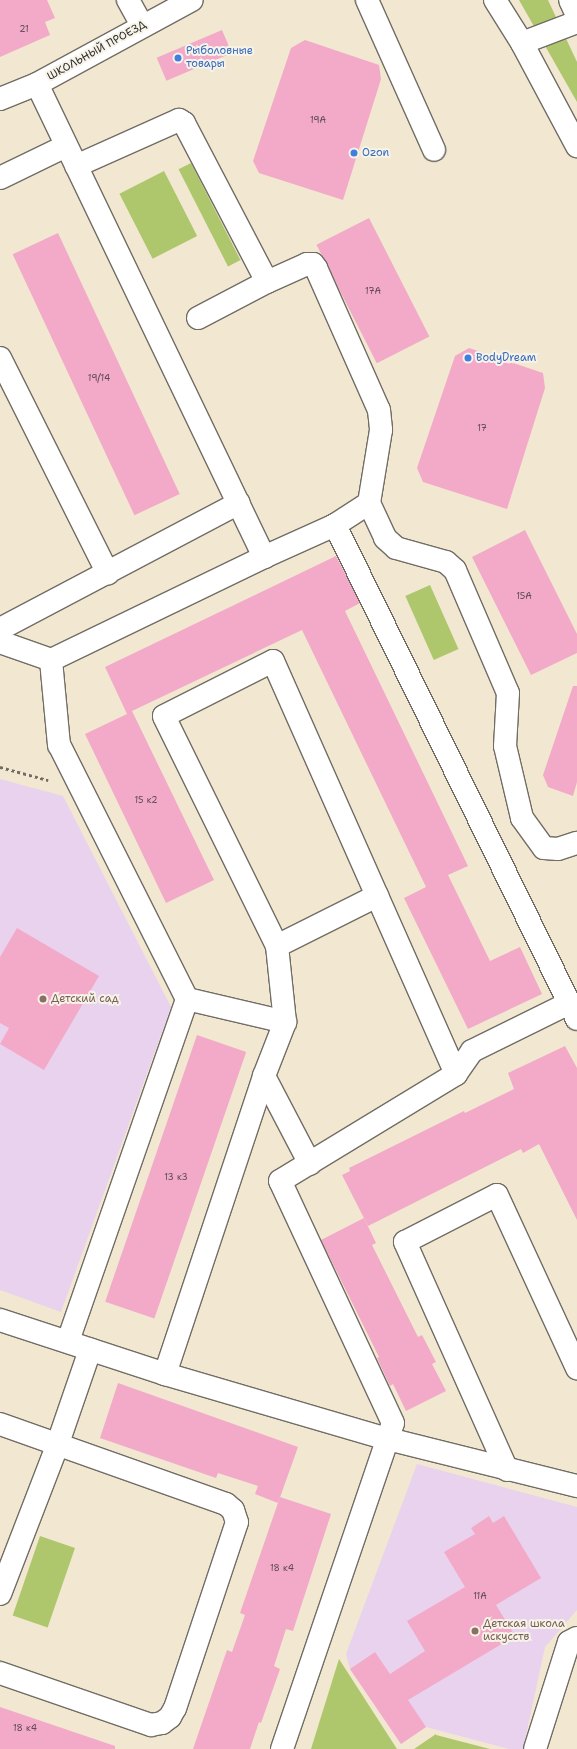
<!DOCTYPE html>
<meta charset="utf-8">
<style>
body{margin:0}
#map{position:relative;width:577px;height:1749px;overflow:hidden;background:#f2e7d0;font-family:"Shantell Sans",sans-serif}
div>[style]{position:absolute}
.built>*{inset:0;background:#e9d2ee}
.green>*{inset:0;background:#aec76d;transform-origin:0 0}
.building>*{inset:0;background:#f2aac8;transform-origin:0 0}
.path>*{height:2.5px;margin-top:-1.25px;transform-origin:0;background:repeating-linear-gradient(90deg,#716d65 0 3px,transparent 0 6px)}
.roads{filter:drop-shadow(1px 0 #716d65) drop-shadow(-1px 0 #716d65) drop-shadow(0 1px #716d65) drop-shadow(0 -1px #716d65)}
.minor>*{height:22px;margin:-11px;padding:0 11px;transform-origin:11px;border-radius:11px;background:#fff}
.major>*{height:22px;margin:-11px;padding:0 11px;transform-origin:11px;border-radius:11px;background:#fff}
.dots>*{width:11px;height:11px;translate:-50% -50%;box-sizing:border-box;border:2px solid #f7f3e8;border-radius:50%}
span{translate:-50% -50%;white-space:nowrap;text-align:center;line-height:1.15;-webkit-text-stroke:4px #f7f3e8;paint-order:stroke}
.number-label{font-size:9px;color:#5d4b52}
.number-label span{-webkit-text-stroke-width:0}
.street-label{font-size:11px;color:#2b2b2b}
.shop-label{font-size:11px;color:#366cbe}
.left{translate:0 -50%;text-align:left}
.education-label{font-size:11px;color:#785e54}
</style>
<div id="map">
<div class="built">
<i style="clip-path:polygon(0 779px,63px 796px,171px 1007px,61px 1312px,0 1290px)"></i>
<i style="clip-path:polygon(417px 1464px,577px 1507px,577px 1610px,545px 1647px,523px 1749px,509px 1749px,426px 1727px,401px 1744px,350px 1669px,346px 1654px)"></i>
</div>
<div class="green">
<i style="clip-path:polygon(519px 0,548px 0,577px 62px,577px 102px)"></i>
<i style="left:191px;top:163px;width:109px;height:14px;rotate:63deg"></i>
<i style="left:164px;top:171px;width:73px;height:50px;rotate:63deg"></i>
<i style="left:430px;top:585px;width:70px;height:27px;rotate:66deg"></i>
<i style="left:40px;top:1536px;width:37px;height:84px;rotate:19deg"></i>
<i style="clip-path:polygon(339px 1659px,397px 1749px,311px 1749px)"></i>
<i style="clip-path:polygon(436px 1734px,436px 1735px,490px 1749px,414px 1749px)"></i>
</div>
<div class="building">
<i style="clip-path:polygon(0 0,47px 0,55px 18px,45px 22px,50px 35px,0 57px)"></i>
<i style="left:222px;top:30px;width:25px;height:71px;rotate:67deg"></i>
<i style="clip-path:polygon(305px 40px,379px 65px,381px 79px,343px 200px,259px 173px,253px 161px,291px 48px)"></i>
<i style="left:369px;top:218px;width:133px;height:59px;rotate:63deg"></i>
<i style="left:58px;top:233px;width:288px;height:50px;rotate:65deg"></i>
<i style="clip-path:polygon(469px 348px,543px 373px,545px 388px,507px 509px,423px 482px,417px 468px,455px 356px)"></i>
<i style="clip-path:polygon(525px 530px,577px 634px,577px 653px,531px 675px,472px 557px)"></i>
<i style="clip-path:polygon(336px 556px,360px 603px,345px 611px,468px 866px,448px 875px,490px 961px,520px 947px,542px 994px,468px 1029px,404px 898px,426px 887px,302px 630px,132px 711px,214px 880px,166px 903px,85px 734px,127px 714px,105px 667px)"></i>
<i style="clip-path:polygon(573px 686px,577px 686px,577px 782px,573px 796px,548px 787px,543px 775px)"></i>
<i style="clip-path:polygon(17px 928px,99px 976px,44px 1070px,0 1044px,9px 1028px,0 1023px,0 957px)"></i>
<i style="left:197px;top:1035px;width:52px;height:282px;rotate:19deg"></i>
<i style="clip-path:polygon(565px 1046px,577px 1068px,577px 1220px,539px 1144px,523px 1153px,521px 1149px,368px 1226px,342px 1175px,350px 1171px,349px 1168px,464px 1111px,465px 1113px,514px 1089px,508px 1073px)"></i>
<i style="clip-path:polygon(364px 1218px,376px 1243px,372px 1245px,418px 1337px,422px 1335px,436px 1362px,432px 1364px,446px 1391px,406px 1411px,393px 1384px,390px 1386px,377px 1358px,379px 1357px,321px 1240px)"></i>
<i style="clip-path:polygon(118px 1383px,298px 1447px,278px 1503px,255px 1494px,258px 1486px,218px 1473px,216px 1478px,100px 1438px)"></i>
<i style="clip-path:polygon(280px 1497px,331px 1514px,293px 1631px,286px 1629px,274px 1666px,280px 1669px,261px 1723px,259px 1722px,250px 1749px,193px 1749px,227px 1650px,232px 1652px,245px 1615px,240px 1613px)"></i>
<i style="clip-path:polygon(489px 1516px,493px 1523px,504px 1516px,541px 1578px,496px 1605px,515px 1636px,408px 1700px,426px 1727px,401px 1744px,350px 1669px,375px 1652px,390px 1674px,425px 1651px,407px 1621px,465px 1587px,444px 1552px,475px 1534px,471px 1528px)"></i>
<i style="clip-path:polygon(0 1707px,115px 1746px,115px 1749px,0 1749px)"></i>
</div>
<div class="path">
<i style="left:0;top:767px;width:50px;rotate:15.2deg"></i>
</div>
<div class="roads">
<div class="minor">
<i style="left:128px;top:0;width:29px;rotate:61deg"></i>
<i style="left:367px;top:0;width:164px;rotate:65.9deg"></i>
<i style="left:37px;top:84px;width:525px;rotate:64.36deg"></i>
<i style="left:264px;top:557px;width:78px;rotate:-24.3deg"></i>
<i style="left:335px;top:525px;width:550px;rotate:63.9deg"></i>
<i style="left:0;top:99px;width:40px;rotate:-22deg"></i>
<i style="left:37px;top:84px;width:176px;rotate:-28.5deg"></i>
<i style="left:76px;top:166px;width:113px;rotate:-24.1deg"></i>
<i style="left:179px;top:120px;width:6px;rotate:31deg"></i>
<i style="left:184px;top:123px;width:179px;rotate:62.4deg"></i>
<i style="left:267px;top:282px;width:44px;rotate:-24.2deg"></i>
<i style="left:307px;top:264px;width:6px"></i>
<i style="left:313px;top:264px;width:5px;rotate:53deg"></i>
<i style="left:316px;top:268px;width:155px;rotate:66.1deg"></i>
<i style="left:379px;top:410px;width:20px;rotate:84deg"></i>
<i style="left:381px;top:430px;width:74px;rotate:99.3deg"></i>
<i style="left:369px;top:503px;width:38px;rotate:65deg"></i>
<i style="left:385px;top:538px;width:15px;rotate:42deg"></i>
<i style="left:396px;top:548px;width:52px;rotate:15.6deg"></i>
<i style="left:446px;top:562px;width:12px;rotate:42deg"></i>
<i style="left:455px;top:570px;width:134px;rotate:66.7deg"></i>
<i style="left:508px;top:693px;width:53px;rotate:93.2deg"></i>
<i style="left:505px;top:746px;width:74px;rotate:76.7deg"></i>
<i style="left:522px;top:818px;width:37px;rotate:54deg"></i>
<i style="left:544px;top:848px;width:14px;rotate:4deg"></i>
<i style="left:558px;top:849px;width:20px;rotate:-18deg"></i>
<i style="left:0;top:178px;width:73px;rotate:-25.9deg"></i>
<i style="left:198px;top:318px;width:78px;rotate:-27.6deg"></i>
<i style="left:0;top:358px;width:241px;rotate:63.4deg"></i>
<i style="left:335px;top:525px;width:40px;rotate:-32.9deg"></i>
<i style="left:0;top:629px;width:270px;rotate:-27.8deg"></i>
<i style="left:0;top:642px;width:54px;rotate:19.4deg"></i>
<i style="left:277px;top:946px;width:112px;rotate:-26.6deg"></i>
<i style="left:187px;top:999px;width:101px;rotate:13.2deg"></i>
<i style="left:264px;top:1076px;width:99px;rotate:62.4deg"></i>
<i style="left:0;top:1320px;width:174px;rotate:18.1deg"></i>
<i style="left:165px;top:1374px;width:314px;rotate:-71.6deg"></i>
<i style="left:264px;top:1076px;width:58px;rotate:-68.7deg"></i>
<i style="left:285px;top:1022px;width:76px;rotate:-96deg"></i>
<i style="left:277px;top:946px;width:256px;rotate:-116.2deg"></i>
<i style="left:164px;top:716px;width:122px;rotate:-26.8deg"></i>
<i style="left:273px;top:661px;width:452px;rotate:66.1deg"></i>
<i style="left:68px;top:1341px;width:362px;rotate:-70.8deg"></i>
<i style="left:187px;top:999px;width:284px;rotate:-116.7deg"></i>
<i style="left:59px;top:745px;width:85px;rotate:-95.4deg"></i>
<i style="left:51px;top:660px;width:237px;rotate:-25.8deg"></i>
<i style="left:165px;top:1374px;width:232px;rotate:16.3deg"></i>
<i style="left:388px;top:1439px;width:195px;rotate:14deg"></i>
<i style="left:0;top:1424px;width:240px;rotate:19.5deg"></i>
<i style="left:226px;top:1504px;width:9px;rotate:41deg"></i>
<i style="left:233px;top:1510px;width:13px;rotate:72deg"></i>
<i style="left:237px;top:1522px;width:196px;rotate:108.4deg"></i>
<i style="left:175px;top:1708px;width:10px;rotate:119deg"></i>
<i style="left:170px;top:1717px;width:10px;rotate:143deg"></i>
<i style="left:162px;top:1723px;width:11px;rotate:170deg"></i>
<i style="left:151px;top:1725px;width:160px;rotate:-161deg"></i>
<i style="left:507px;top:1470px;width:250px;rotate:-114.1deg"></i>
<i style="left:405px;top:1242px;width:103px;rotate:-27.1deg"></i>
<i style="left:497px;top:1195px;width:191px;rotate:65.2deg"></i>
<i style="left:0;top:1594px;width:159px;rotate:-68.9deg"></i>
<i style="left:57px;top:1446px;width:102px;rotate:-71deg"></i>
<i style="left:282px;top:1749px;width:344px;rotate:-71.2deg"></i>
<i style="left:393px;top:1423px;width:267px;rotate:-115deg"></i>
<i style="left:280px;top:1181px;width:206px;rotate:-31.3deg"></i>
<i style="left:456px;top:1074px;width:28px;rotate:-55deg"></i>
<i style="left:472px;top:1051px;width:108px;rotate:-26.3deg"></i>
<i style="left:535px;top:1749px;width:112px;rotate:-72.4deg"></i>
<i style="left:569px;top:1642px;width:9px;rotate:-27deg"></i>
</div>
<div class="major">
<i style="left:495px;top:0;width:51px;rotate:57.9deg"></i>
<i style="left:522px;top:43px;width:117px;rotate:61.9deg"></i>
<i style="left:570px;top:0;width:17px;rotate:65deg"></i>
<i style="left:522px;top:43px;width:59px;rotate:-20.9deg"></i>
</div>
</div>
<div class="dots">
<i style="left:178px;top:58px;background:#3f7fe0"></i>
<i style="left:354px;top:153px;background:#3f7fe0"></i>
<i style="left:468px;top:358px;background:#3f7fe0"></i>
<i style="left:43px;top:999px;background:#8d6e63"></i>
<i style="left:475px;top:1631px;background:#8d6e63"></i>
</div>
<div class="number-label">
<span style="left:24px;top:29px">21</span>
<span style="left:318px;top:120px">19А</span>
<span style="left:373px;top:291px">17А</span>
<span style="left:99px;top:378px">19/14</span>
<span style="left:482px;top:428px">17</span>
<span style="left:524px;top:596px">15А</span>
<span style="left:146px;top:800px">15 к2</span>
<span style="left:176px;top:1177px">13 к3</span>
<span style="left:282px;top:1568px">18 к4</span>
<span style="left:480px;top:1596px">11А</span>
<span style="left:25px;top:1728px">18 к4</span>
</div>
<div class="street-label">
<span style="left:97px;top:51px;rotate:-29deg">ШКОЛЬНЫЙ ПРОЕЗД</span>
</div>
<div class="shop-label">
<span class="left" style="left:186px;top:58px">Рыболовные<br>товары</span>
<span class="left" style="left:362px;top:153px">Ozon</span>
<span class="left" style="left:476px;top:358px">BodyDream</span>
</div>
<div class="education-label">
<span class="left" style="left:51px;top:999px">Детский сад</span>
<span class="left" style="left:483px;top:1631px">Детская школа<br>искусств</span>
</div>
</div>
